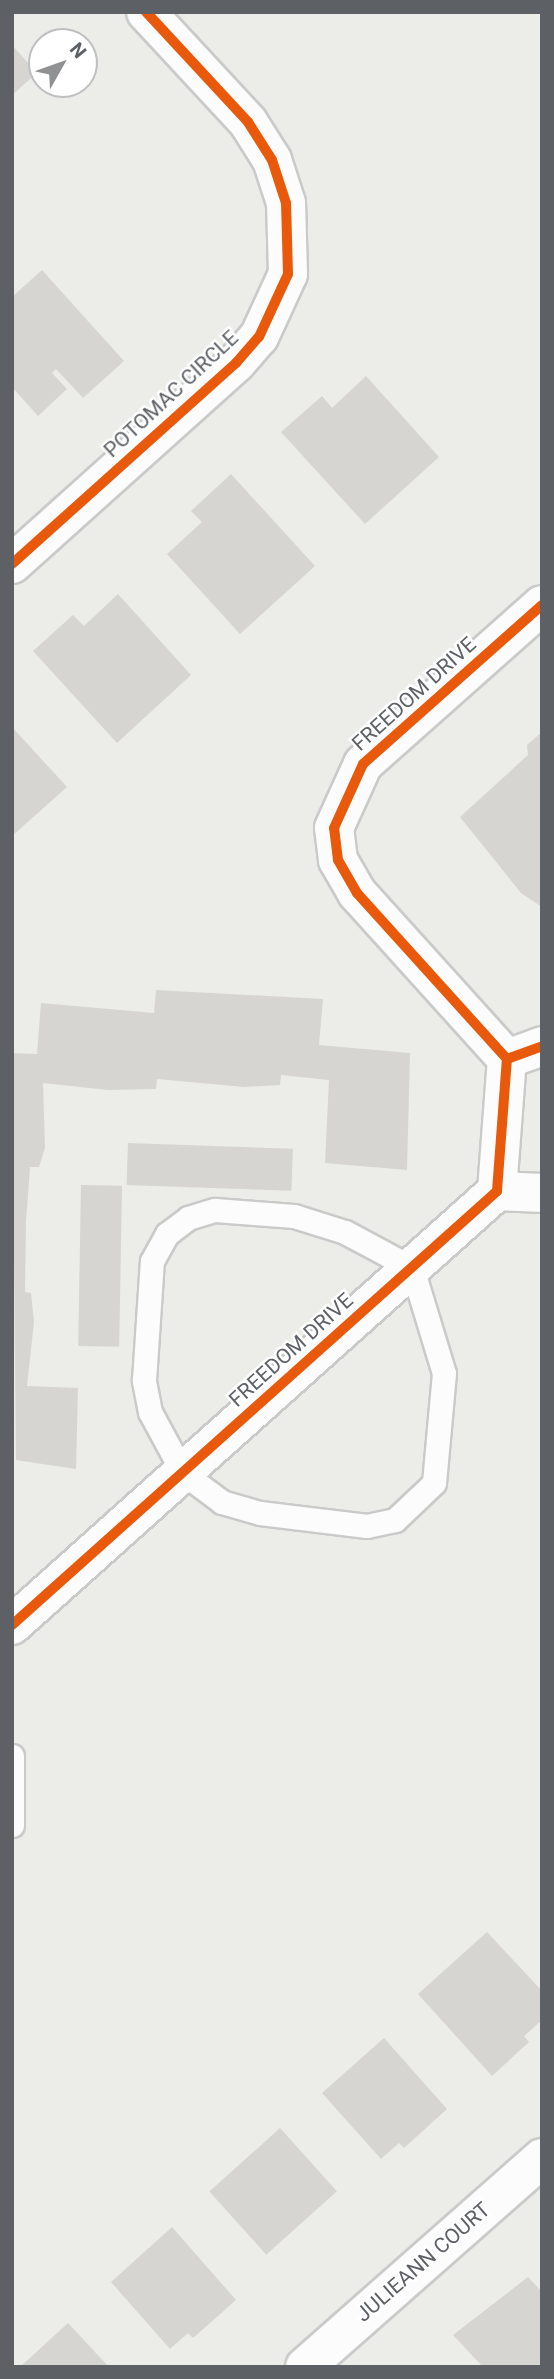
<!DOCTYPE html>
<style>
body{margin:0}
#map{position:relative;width:554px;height:2379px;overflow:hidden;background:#ecece8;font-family:Roboto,sans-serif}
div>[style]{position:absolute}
.building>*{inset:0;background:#d6d5d2;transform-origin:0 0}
.roads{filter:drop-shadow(2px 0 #c9cac9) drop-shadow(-2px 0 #c9cac9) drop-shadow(0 2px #c9cac9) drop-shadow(0 -2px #c9cac9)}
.lane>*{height:23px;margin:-11.5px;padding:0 11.5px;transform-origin:11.5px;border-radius:11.5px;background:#fcfcfc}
.street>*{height:38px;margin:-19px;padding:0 19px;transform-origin:19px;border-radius:19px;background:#fcfcfc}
.cycleway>*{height:10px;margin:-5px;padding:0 5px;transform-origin:5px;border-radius:5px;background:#e8590c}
span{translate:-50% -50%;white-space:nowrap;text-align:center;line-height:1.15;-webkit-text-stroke:5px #fff;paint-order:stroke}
.street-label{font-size:21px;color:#5d6064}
.frame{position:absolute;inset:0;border:14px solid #5d6064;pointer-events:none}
.north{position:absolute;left:28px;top:28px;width:70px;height:70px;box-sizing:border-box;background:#fff;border:2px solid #bebfc1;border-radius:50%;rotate:50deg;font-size:19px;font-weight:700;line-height:28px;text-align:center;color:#5d6064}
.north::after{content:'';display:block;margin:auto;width:24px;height:32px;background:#8f9192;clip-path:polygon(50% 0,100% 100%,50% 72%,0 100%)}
</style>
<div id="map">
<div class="building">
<i style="clip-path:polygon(12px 45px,37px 73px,12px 95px)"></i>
<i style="clip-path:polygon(42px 270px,124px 361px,83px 398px,56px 369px,52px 373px,67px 389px,38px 416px,12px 387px,12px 297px)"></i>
<i style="clip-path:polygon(366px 376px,439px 457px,365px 524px,281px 432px,322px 396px,332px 408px)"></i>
<i style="clip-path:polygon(231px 474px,315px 566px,240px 634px,167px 554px,202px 522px,191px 511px)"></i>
<i style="clip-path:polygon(118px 594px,191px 675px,117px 743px,33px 651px,73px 615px,84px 626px)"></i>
<i style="clip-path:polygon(12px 727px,67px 787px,12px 836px)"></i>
<i style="clip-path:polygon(542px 732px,542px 907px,521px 893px,460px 817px,528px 755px,527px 745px)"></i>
<i style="clip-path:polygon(156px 990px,323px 999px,319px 1045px,410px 1053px,407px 1170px,325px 1163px,329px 1080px,281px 1075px,280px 1085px,244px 1087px,157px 1079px,156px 1089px,108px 1090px,43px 1083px,45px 1148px,39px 1167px,30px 1167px,26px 1222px,25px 1292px,31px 1293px,34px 1322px,27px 1386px,78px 1388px,76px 1469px,16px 1460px,12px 1053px,37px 1054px,41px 1003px,154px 1013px)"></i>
<i style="left:128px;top:1143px;width:165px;height:42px;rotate:2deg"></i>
<i style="left:81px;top:1185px;width:41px;height:161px;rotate:1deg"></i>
<i style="clip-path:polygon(487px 1932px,542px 1991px,542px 2020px,524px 2036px,529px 2042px,492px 2076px,418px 1994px)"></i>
<i style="clip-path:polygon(384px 2038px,447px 2109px,404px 2148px,399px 2143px,381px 2159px,322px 2093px)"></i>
<i style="left:280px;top:2128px;width:85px;height:95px;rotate:48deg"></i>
<i style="clip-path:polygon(172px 2227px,236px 2300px,193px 2338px,188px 2333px,170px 2349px,111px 2282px)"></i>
<i style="clip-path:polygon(528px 2277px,542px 2292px,542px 2367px,483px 2367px,453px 2335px)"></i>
<i style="clip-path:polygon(68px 2323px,109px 2367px,20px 2367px)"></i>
</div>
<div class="roads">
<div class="lane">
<i style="left:215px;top:1210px;width:79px;rotate:4.3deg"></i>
<i style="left:294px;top:1216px;width:53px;rotate:17.4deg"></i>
<i style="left:345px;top:1232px;width:76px;rotate:28.2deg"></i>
<i style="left:412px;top:1268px;width:110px;rotate:73.1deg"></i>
<i style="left:444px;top:1373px;width:110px;rotate:95.2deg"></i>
<i style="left:434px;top:1483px;width:54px;rotate:136.5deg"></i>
<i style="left:395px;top:1520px;width:29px;rotate:168deg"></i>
<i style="left:367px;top:1526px;width:108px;rotate:-173.1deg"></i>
<i style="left:260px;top:1513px;width:40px;rotate:-164deg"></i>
<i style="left:222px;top:1502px;width:49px;rotate:-143.4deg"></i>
<i style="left:183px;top:1473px;width:69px;rotate:-118.4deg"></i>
<i style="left:150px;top:1412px;width:33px;rotate:-101deg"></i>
<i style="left:144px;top:1380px;width:119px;rotate:-86.2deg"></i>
<i style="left:152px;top:1261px;width:31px;rotate:-61deg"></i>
<i style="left:167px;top:1234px;width:26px;rotate:-37deg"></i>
<i style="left:188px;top:1218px;width:28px;rotate:-17deg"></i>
<i style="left:12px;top:1756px;width:69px;rotate:90deg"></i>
</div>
<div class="street">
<i style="left:12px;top:564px;width:301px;rotate:-41.9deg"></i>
<i style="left:236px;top:363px;width:35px;rotate:-49deg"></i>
<i style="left:259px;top:337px;width:69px;rotate:-65.3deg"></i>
<i style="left:288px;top:274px;width:71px;rotate:-91.6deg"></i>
<i style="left:286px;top:203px;width:45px;rotate:-108deg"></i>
<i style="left:272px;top:160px;width:45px;rotate:-122.3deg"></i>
<i style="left:248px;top:122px;width:150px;rotate:-132.8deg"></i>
<i style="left:507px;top:1059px;width:224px;rotate:-132.1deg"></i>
<i style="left:357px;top:893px;width:38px;rotate:-120deg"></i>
<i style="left:338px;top:860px;width:32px;rotate:-97deg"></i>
<i style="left:334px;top:828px;width:70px;rotate:-65.6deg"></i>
<i style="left:363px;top:764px;width:239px;rotate:-41.6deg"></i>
<i style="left:497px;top:1191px;width:45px;rotate:2.5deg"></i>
<i style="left:12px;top:1625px;width:651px;rotate:-41.82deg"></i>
<i style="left:497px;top:1191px;width:132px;rotate:-85.7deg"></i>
<i style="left:507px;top:1059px;width:37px;rotate:-20deg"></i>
<i style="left:305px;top:2367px;width:316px;rotate:-41.4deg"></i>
</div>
</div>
<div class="cycleway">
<i style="left:12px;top:564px;width:301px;rotate:-41.9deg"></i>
<i style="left:236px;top:363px;width:35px;rotate:-49deg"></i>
<i style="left:259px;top:337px;width:69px;rotate:-65.3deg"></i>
<i style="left:288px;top:274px;width:71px;rotate:-91.6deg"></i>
<i style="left:286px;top:203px;width:45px;rotate:-108deg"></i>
<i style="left:272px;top:160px;width:45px;rotate:-122.3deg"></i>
<i style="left:248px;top:122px;width:150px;rotate:-132.8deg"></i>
<i style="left:507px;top:1059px;width:224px;rotate:-132.1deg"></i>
<i style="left:357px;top:893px;width:38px;rotate:-120deg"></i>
<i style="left:338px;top:860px;width:32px;rotate:-97deg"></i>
<i style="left:334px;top:828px;width:70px;rotate:-65.6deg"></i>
<i style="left:363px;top:764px;width:239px;rotate:-41.6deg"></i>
<i style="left:12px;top:1625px;width:651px;rotate:-41.82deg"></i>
<i style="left:497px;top:1191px;width:132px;rotate:-85.7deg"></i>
<i style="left:507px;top:1059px;width:37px;rotate:-20deg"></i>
</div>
<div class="street-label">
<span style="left:171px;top:394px;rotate:-43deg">POTOMAC CIRCLE</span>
<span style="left:414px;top:694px;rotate:-42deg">FREEDOM DRIVE</span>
<span style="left:291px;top:1350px;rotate:-42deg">FREEDOM DRIVE</span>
<span style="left:423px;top:2262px;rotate:-41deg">JULIEANN COURT</span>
</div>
<div class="frame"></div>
<div class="north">N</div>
</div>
